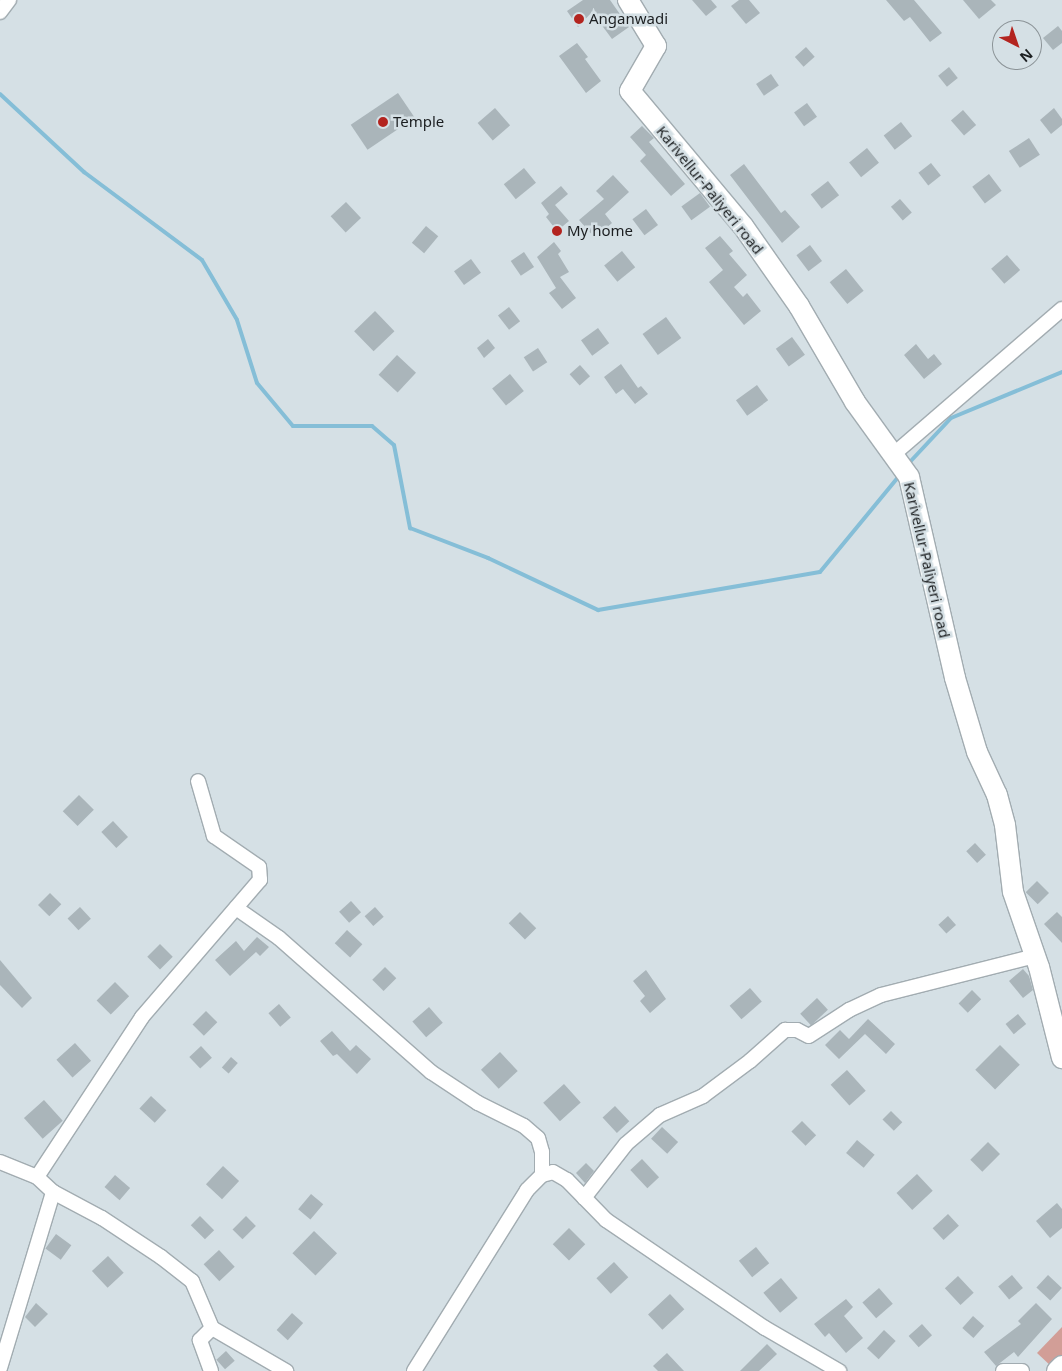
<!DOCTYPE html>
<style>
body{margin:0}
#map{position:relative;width:1062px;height:1371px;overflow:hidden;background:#d5e0e5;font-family:"Noto Sans",sans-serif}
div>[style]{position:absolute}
.green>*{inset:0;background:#d29e97}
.stream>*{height:4px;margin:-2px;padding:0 2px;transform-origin:2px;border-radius:2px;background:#85bed7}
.building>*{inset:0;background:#aab5ba;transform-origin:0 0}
.roads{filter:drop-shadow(1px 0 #a2acb1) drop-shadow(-1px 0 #a2acb1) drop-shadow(0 1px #a2acb1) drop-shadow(0 -1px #a2acb1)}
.street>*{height:14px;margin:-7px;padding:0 7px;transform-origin:7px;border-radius:7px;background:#fff}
.secondary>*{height:20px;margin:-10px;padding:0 10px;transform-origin:10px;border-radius:10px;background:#fff}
.dots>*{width:14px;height:14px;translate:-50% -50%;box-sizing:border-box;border:2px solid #d5e0e5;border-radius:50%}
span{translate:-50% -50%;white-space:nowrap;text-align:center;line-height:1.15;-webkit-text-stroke:5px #d5e0e5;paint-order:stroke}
.poi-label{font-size:15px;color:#1c1f21}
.left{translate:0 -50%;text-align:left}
.street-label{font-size:15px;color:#1c1f21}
.north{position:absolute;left:992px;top:20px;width:50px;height:50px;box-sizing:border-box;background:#d5e0e5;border:1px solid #8b9397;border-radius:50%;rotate:139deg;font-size:14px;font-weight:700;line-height:20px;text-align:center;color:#1c1f21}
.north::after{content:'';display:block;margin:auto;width:18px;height:22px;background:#b3241f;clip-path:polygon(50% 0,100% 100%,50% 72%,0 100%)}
</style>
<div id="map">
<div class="green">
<i style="clip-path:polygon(1062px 1327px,1062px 1356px,1052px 1367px,1037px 1353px)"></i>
</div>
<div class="stream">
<i style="left:0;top:94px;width:115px;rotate:42.9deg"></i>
<i style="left:84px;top:172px;width:147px;rotate:36.7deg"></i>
<i style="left:202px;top:260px;width:69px;rotate:59.7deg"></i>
<i style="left:237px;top:320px;width:66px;rotate:72.4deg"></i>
<i style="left:257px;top:383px;width:56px;rotate:50.1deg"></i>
<i style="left:293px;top:426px;width:79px"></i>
<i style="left:372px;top:426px;width:29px;rotate:41deg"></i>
<i style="left:394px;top:445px;width:85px;rotate:79.1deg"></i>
<i style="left:410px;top:528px;width:84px;rotate:21deg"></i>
<i style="left:488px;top:558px;width:122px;rotate:25.3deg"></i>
<i style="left:598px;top:610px;width:225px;rotate:-9.7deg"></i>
<i style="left:820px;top:572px;width:124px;rotate:-50.5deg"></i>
<i style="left:908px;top:464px;width:63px;rotate:-46.9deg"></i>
<i style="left:951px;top:418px;width:120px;rotate:-22.5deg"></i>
</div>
<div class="building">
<i style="clip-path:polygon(583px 0,610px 0,629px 27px,612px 39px,592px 12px,578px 27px,567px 11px)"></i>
<i style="clip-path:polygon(692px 0,711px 0,717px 7px,706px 16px)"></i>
<i style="clip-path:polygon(739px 0,749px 0,760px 13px,746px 24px,731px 6px)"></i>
<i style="clip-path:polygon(886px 0,914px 0,942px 33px,930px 42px,910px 17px,904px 21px)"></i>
<i style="clip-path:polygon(963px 0,991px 0,996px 5px,979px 19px)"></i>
<i style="clip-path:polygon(1058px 26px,1062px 31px,1062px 43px,1053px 50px,1043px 38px)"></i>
<i style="clip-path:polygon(577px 43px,588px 57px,585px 59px,601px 81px,586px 93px,559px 56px)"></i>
<i style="left:806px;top:47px;width:13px;height:15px;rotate:48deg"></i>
<i style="left:949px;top:67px;width:14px;height:14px;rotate:51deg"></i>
<i style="left:771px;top:74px;width:14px;height:18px;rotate:56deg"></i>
<i style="left:398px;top:93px;width:30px;height:57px;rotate:56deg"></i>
<i style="left:807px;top:103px;width:17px;height:16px;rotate:54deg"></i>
<i style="left:495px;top:108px;width:23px;height:23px;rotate:49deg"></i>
<i style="clip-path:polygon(1054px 108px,1062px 119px,1062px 125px,1051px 134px,1040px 120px)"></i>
<i style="left:963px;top:110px;width:20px;height:16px;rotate:49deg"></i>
<i style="left:901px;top:122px;width:18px;height:22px;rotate:52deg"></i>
<i style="clip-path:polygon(642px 126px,654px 138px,649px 142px,685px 184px,671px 196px,640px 161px,646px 155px,630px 137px)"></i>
<i style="left:1029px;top:138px;width:20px;height:24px;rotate:57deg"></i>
<i style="left:867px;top:148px;width:19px;height:23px;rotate:51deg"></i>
<i style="left:931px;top:163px;width:16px;height:16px;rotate:52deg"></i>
<i style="clip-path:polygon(744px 164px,781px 213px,785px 210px,800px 227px,782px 243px,730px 175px)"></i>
<i style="left:524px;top:168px;width:19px;height:26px;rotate:51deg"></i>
<i style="left:989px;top:174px;width:21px;height:21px;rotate:53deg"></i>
<i style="clip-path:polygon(613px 175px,629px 192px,605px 214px,612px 223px,595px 238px,579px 220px,604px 199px,596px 191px)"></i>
<i style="left:828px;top:181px;width:18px;height:22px;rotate:52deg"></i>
<i style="clip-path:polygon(561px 186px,568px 194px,555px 205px,569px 221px,557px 231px,546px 217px,549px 214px,541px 203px)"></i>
<i style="left:700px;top:193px;width:17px;height:23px;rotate:54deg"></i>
<i style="left:900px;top:199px;width:18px;height:12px;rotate:49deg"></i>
<i style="left:346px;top:202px;width:22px;height:21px;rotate:47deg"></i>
<i style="left:646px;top:209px;width:20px;height:17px;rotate:53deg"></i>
<i style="left:426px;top:226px;width:16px;height:22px;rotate:40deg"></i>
<i style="clip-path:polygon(720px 236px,733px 251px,729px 254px,747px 275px,734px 287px,743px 297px,747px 293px,761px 311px,744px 325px,709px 282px,723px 270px,705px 248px)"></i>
<i style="clip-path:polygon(554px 242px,561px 251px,558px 254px,569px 272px,560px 277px,576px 298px,562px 309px,549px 293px,556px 288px,537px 257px)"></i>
<i style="left:810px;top:245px;width:20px;height:17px;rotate:53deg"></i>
<i style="left:622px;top:251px;width:21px;height:23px;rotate:51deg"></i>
<i style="left:524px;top:252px;width:18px;height:16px;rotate:56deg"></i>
<i style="left:1007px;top:255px;width:20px;height:21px;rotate:49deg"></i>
<i style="left:471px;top:259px;width:17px;height:21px;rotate:54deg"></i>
<i style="left:846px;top:269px;width:28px;height:21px;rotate:51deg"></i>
<i style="left:509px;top:307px;width:18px;height:14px;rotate:52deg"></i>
<i style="left:375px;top:311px;width:28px;height:29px;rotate:46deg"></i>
<i style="left:666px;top:317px;width:26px;height:29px;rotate:54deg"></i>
<i style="left:598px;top:328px;width:19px;height:21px;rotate:54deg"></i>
<i style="left:792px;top:337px;width:22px;height:20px;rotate:54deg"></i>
<i style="clip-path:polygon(488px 339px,495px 348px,484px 358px,477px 348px)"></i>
<i style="clip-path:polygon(916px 344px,928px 359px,934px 354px,942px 364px,924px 379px,904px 355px)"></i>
<i style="left:538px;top:348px;width:17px;height:17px;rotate:57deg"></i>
<i style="left:397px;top:355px;width:26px;height:27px;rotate:43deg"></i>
<i style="clip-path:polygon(621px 364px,638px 388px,641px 386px,648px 394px,635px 404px,623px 389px,616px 394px,604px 377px)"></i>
<i style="left:580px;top:365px;width:15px;height:14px;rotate:48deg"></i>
<i style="left:510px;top:374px;width:22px;height:23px;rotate:51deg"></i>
<i style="left:757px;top:385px;width:19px;height:26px;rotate:54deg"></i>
<i style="left:79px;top:795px;width:21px;height:23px;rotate:45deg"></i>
<i style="left:113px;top:821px;width:22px;height:16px;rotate:47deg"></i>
<i style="left:975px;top:843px;width:16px;height:12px;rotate:47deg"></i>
<i style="left:1037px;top:881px;width:17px;height:16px;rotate:45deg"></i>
<i style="left:50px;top:893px;width:16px;height:17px;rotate:45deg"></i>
<i style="left:351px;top:901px;width:15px;height:16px;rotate:48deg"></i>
<i style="left:80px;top:907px;width:16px;height:17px;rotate:47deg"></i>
<i style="left:375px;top:907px;width:13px;height:14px;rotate:48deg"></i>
<i style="left:520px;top:912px;width:23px;height:16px;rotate:45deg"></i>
<i style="clip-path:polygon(1057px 912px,1062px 917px,1062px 943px,1044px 924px)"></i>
<i style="left:948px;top:916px;width:12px;height:13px;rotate:48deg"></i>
<i style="left:347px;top:930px;width:21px;height:18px;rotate:43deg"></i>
<i style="clip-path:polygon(257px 937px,269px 947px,260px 956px,256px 952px,230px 976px,215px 960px,236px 941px,244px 951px)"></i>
<i style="left:160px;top:944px;width:18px;height:18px;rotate:45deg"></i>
<i style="clip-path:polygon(0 960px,32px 998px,22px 1008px,0 985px)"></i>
<i style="left:385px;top:967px;width:16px;height:18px;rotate:45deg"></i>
<i style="clip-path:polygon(1023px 969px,1029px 976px,1033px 990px,1023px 998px,1009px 981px)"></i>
<i style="clip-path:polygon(646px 970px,666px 999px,650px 1013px,640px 1001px,645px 996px,633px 981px)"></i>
<i style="left:115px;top:982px;width:20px;height:26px;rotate:45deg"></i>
<i style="left:750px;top:988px;width:18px;height:27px;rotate:49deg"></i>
<i style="left:972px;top:990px;width:13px;height:19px;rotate:45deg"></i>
<i style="left:817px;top:998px;width:16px;height:23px;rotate:47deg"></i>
<i style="left:279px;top:1004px;width:18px;height:14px;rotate:49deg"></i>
<i style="left:429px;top:1007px;width:21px;height:22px;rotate:49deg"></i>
<i style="left:206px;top:1011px;width:16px;height:19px;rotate:45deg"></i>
<i style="left:1018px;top:1014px;width:13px;height:16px;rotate:51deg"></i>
<i style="clip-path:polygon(868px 1019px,895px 1044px,886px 1054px,865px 1034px,839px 1059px,825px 1045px,840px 1030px,849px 1039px)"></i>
<i style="clip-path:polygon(332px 1031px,350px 1051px,356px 1045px,371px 1059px,357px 1074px,337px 1054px,333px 1056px,320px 1041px)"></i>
<i style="left:75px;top:1043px;width:24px;height:25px;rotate:48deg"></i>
<i style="left:1000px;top:1045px;width:28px;height:35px;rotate:45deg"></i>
<i style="left:201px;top:1046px;width:16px;height:16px;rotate:47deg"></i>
<i style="left:500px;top:1052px;width:26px;height:26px;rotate:47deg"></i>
<i style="left:231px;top:1057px;width:9px;height:14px;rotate:41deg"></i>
<i style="left:847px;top:1070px;width:28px;height:22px;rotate:48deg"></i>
<i style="left:564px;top:1084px;width:25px;height:28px;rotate:48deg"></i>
<i style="left:151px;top:1096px;width:21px;height:17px;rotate:43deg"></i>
<i style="left:44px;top:1100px;width:28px;height:27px;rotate:48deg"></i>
<i style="left:615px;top:1106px;width:21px;height:17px;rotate:47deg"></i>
<i style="left:891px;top:1111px;width:16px;height:12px;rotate:45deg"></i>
<i style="left:802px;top:1121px;width:20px;height:15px;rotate:45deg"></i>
<i style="left:662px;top:1127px;width:22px;height:16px;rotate:43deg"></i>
<i style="left:857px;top:1140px;width:23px;height:17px;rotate:40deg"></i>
<i style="left:988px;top:1142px;width:17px;height:25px;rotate:45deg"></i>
<i style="left:642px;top:1159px;width:25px;height:16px;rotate:47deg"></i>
<i style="clip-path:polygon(586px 1163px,594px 1171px,585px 1183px,576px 1173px)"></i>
<i style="left:223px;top:1166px;width:22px;height:25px;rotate:43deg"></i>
<i style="left:917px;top:1174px;width:23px;height:28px;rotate:47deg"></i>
<i style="left:115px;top:1175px;width:20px;height:16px;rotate:41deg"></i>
<i style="left:311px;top:1194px;width:16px;height:20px;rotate:40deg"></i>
<i style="clip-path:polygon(1057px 1203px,1062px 1209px,1062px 1228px,1050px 1238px,1036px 1221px)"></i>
<i style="left:948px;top:1214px;width:16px;height:21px;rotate:47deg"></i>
<i style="left:200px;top:1216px;width:20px;height:13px;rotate:45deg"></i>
<i style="left:246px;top:1216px;width:14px;height:19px;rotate:45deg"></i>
<i style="left:569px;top:1228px;width:23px;height:23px;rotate:45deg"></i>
<i style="left:314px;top:1231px;width:32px;height:31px;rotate:44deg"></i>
<i style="left:56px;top:1234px;width:19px;height:18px;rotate:36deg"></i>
<i style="left:756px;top:1247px;width:21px;height:22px;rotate:51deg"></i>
<i style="left:219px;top:1250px;width:23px;height:21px;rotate:47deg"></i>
<i style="left:108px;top:1256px;width:23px;height:22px;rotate:47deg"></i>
<i style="left:614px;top:1262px;width:21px;height:24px;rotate:47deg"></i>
<i style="left:1012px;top:1275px;width:17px;height:18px;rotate:50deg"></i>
<i style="left:1048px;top:1275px;width:19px;height:17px;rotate:43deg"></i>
<i style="left:958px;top:1276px;width:23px;height:18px;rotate:47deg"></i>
<i style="left:781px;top:1278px;width:26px;height:23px;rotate:50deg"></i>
<i style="left:879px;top:1288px;width:21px;height:22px;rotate:49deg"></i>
<i style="left:670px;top:1294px;width:21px;height:30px;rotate:47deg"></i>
<i style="clip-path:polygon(846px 1299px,853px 1307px,844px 1316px,863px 1338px,846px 1353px,829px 1333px,825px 1337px,814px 1324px)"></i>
<i style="clip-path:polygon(36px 1303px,48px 1314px,35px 1327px,25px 1317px)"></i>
<i style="clip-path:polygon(1036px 1303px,1052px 1319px,1018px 1357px,1014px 1352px,996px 1366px,984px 1352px,1021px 1324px,1018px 1321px)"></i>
<i style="left:292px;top:1313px;width:15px;height:23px;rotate:42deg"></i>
<i style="left:973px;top:1316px;width:15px;height:16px;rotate:42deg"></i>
<i style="left:922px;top:1324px;width:15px;height:18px;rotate:48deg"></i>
<i style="left:884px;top:1330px;width:16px;height:25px;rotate:43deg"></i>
<i style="clip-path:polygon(767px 1344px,777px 1354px,759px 1371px,740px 1371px)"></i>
<i style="left:226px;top:1351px;width:13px;height:13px;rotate:48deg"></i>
<i style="clip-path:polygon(667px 1353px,684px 1371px,658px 1371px,653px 1366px)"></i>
</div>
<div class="roads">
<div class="street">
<i style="left:0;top:12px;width:15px;rotate:-53deg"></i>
<i style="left:894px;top:454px;width:222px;rotate:-40.8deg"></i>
<i style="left:236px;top:908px;width:52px;rotate:34.9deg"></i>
<i style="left:279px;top:938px;width:203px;rotate:41.4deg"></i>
<i style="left:431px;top:1072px;width:56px;rotate:33.4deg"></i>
<i style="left:478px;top:1103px;width:51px;rotate:26.6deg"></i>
<i style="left:524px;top:1126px;width:18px;rotate:41deg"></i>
<i style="left:538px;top:1138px;width:15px;rotate:74deg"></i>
<i style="left:542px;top:1152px;width:23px;rotate:90deg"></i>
<i style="left:0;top:1162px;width:40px;rotate:22deg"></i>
<i style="left:37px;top:1177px;width:22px;rotate:43deg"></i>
<i style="left:53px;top:1192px;width:55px;rotate:28deg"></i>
<i style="left:102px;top:1218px;width:71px;rotate:33.5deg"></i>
<i style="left:161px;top:1257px;width:39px;rotate:38deg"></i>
<i style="left:192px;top:1281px;width:51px;rotate:66.9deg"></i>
<i style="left:212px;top:1328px;width:86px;rotate:30.2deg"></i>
<i style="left:37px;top:1177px;width:191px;rotate:-56.7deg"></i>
<i style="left:142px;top:1017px;width:181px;rotate:-49.3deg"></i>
<i style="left:260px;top:880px;width:13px;rotate:-94deg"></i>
<i style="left:259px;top:867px;width:55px;rotate:-145.4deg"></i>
<i style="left:214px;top:836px;width:57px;rotate:-106.2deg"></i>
<i style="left:584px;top:1198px;width:68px;rotate:-52.1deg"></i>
<i style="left:626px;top:1144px;width:45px;rotate:-40.5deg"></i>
<i style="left:660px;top:1115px;width:47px;rotate:-23.8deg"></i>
<i style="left:703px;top:1096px;width:59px;rotate:-36.7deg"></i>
<i style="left:750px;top:1061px;width:47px;rotate:-41.5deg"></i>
<i style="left:785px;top:1030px;width:12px"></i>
<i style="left:797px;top:1030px;width:13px;rotate:27deg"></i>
<i style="left:809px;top:1036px;width:48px;rotate:-33deg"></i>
<i style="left:849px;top:1010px;width:35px;rotate:-25deg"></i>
<i style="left:881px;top:995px;width:159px;rotate:-14.2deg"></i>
<i style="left:0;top:1368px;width:184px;rotate:-73.2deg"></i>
<i style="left:211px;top:1371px;width:33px;rotate:-110deg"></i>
<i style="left:200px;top:1340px;width:17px;rotate:-45deg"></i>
<i style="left:414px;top:1371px;width:213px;rotate:-58deg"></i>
<i style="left:527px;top:1190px;width:21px;rotate:-45deg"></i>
<i style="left:542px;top:1175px;width:11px;rotate:-15deg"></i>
<i style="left:553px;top:1172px;width:16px;rotate:30deg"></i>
<i style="left:567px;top:1180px;width:56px;rotate:45.7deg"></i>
<i style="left:606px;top:1220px;width:192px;rotate:34.2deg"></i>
<i style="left:765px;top:1328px;width:86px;rotate:30.2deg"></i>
<i style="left:1003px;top:1371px;width:19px"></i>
</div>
<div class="secondary">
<i style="left:628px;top:0;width:54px;rotate:58.7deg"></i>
<i style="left:656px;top:46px;width:52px;rotate:120deg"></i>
<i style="left:630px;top:91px;width:176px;rotate:50.1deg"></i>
<i style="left:743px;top:226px;width:98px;rotate:55deg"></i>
<i style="left:799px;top:306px;width:111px;rotate:59.7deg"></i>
<i style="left:855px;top:402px;width:92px;rotate:54.2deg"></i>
<i style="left:909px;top:477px;width:206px;rotate:77.1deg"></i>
<i style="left:955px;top:678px;width:77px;rotate:73.4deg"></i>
<i style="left:977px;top:752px;width:47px;rotate:65.1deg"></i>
<i style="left:997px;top:795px;width:31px;rotate:75deg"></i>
<i style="left:1005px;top:825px;width:67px;rotate:83.2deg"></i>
<i style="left:1013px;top:892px;width:79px;rotate:70.9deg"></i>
<i style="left:1039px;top:967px;width:94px;rotate:75.8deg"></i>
<i style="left:1057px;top:1371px;width:7px;rotate:-45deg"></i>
</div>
</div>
<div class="dots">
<i style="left:579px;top:19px;background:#b3241f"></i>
<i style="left:383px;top:122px;background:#b3241f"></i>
<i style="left:557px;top:231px;background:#b3241f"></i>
</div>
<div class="poi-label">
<span class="left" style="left:589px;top:19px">Anganwadi</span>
<span class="left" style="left:393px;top:122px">Temple</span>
<span class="left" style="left:567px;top:231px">My home</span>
</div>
<div class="street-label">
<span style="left:710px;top:190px;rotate:51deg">Karivellur-Paliyeri road</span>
<span style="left:927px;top:560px;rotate:77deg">Karivellur-Paliyeri road</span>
</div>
<div class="north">N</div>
</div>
